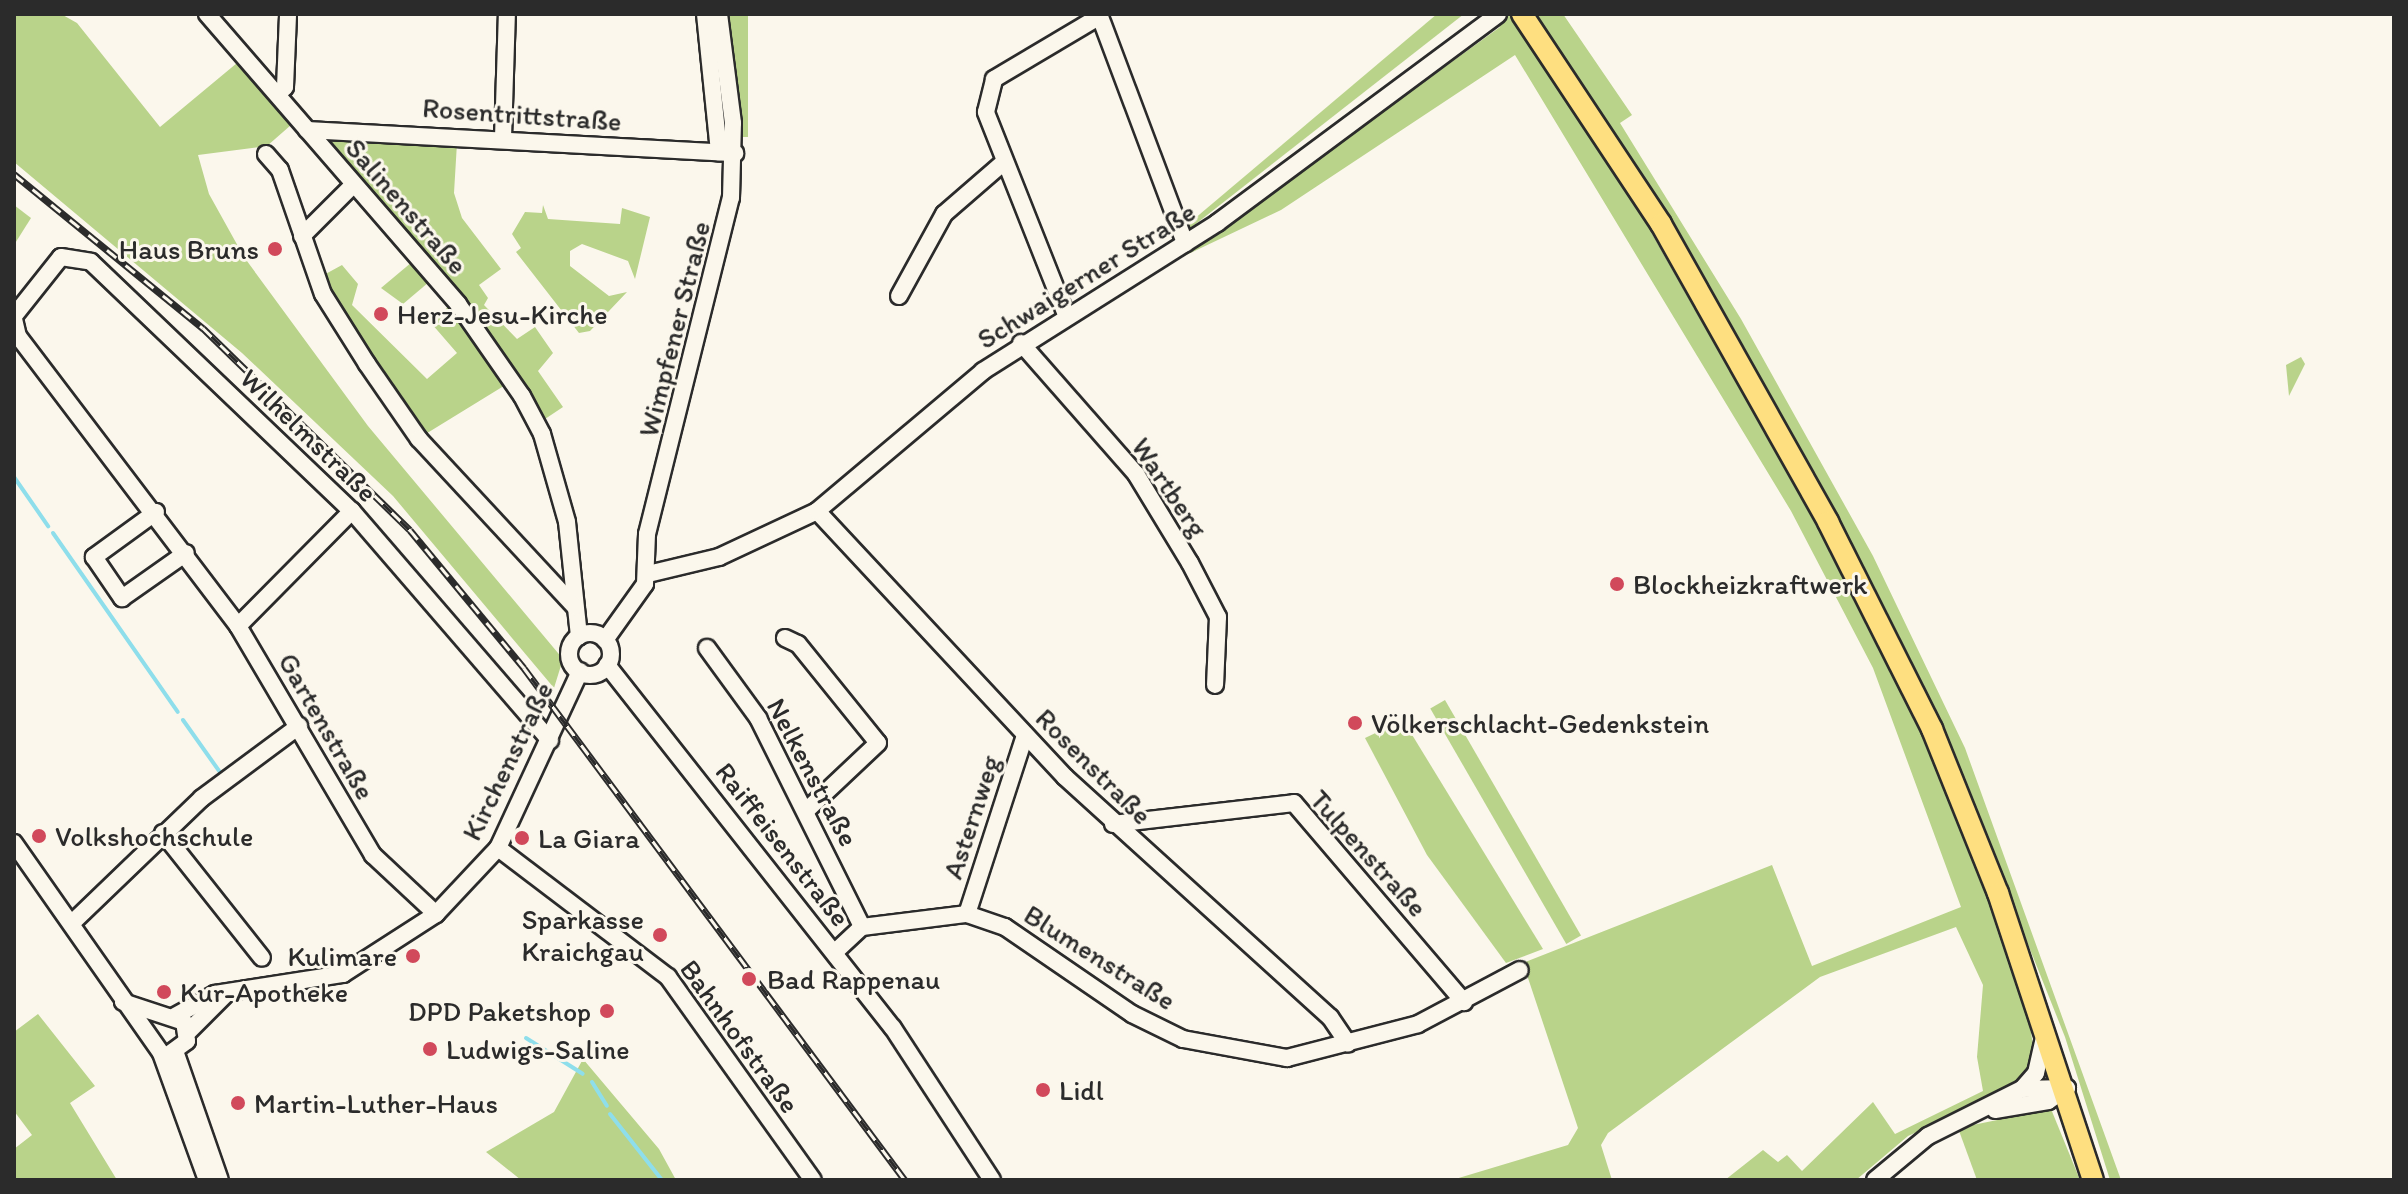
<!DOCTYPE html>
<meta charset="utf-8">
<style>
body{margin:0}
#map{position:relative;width:2408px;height:1194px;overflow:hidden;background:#fbf7ec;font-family:Itim,sans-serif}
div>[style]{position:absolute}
.green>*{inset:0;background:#b9d38a;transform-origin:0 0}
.stream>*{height:4px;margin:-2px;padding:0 2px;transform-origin:2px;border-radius:2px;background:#8edeeb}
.roads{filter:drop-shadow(2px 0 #2b2b2b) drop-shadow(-2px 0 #2b2b2b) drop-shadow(0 2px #2b2b2b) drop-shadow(0 -2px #2b2b2b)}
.minor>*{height:16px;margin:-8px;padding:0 8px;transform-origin:8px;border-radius:8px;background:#fbf7ec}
.minor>.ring{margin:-8px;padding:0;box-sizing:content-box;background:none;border:16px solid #fbf7ec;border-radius:50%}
.major>*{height:20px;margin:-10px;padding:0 10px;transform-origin:10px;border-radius:10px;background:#fedf80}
.rail>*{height:7px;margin-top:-3.5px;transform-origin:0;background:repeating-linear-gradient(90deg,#fbf7ec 0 12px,#2b2b2b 0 24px);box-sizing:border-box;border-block:2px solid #2b2b2b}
.dots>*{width:22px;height:22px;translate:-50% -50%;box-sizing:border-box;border:4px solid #fbf7ec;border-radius:50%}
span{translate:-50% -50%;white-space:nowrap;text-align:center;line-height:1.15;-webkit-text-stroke:6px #fbf7ec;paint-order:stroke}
.street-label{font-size:28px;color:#2b2b2b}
.poi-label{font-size:28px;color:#2b2b2b}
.right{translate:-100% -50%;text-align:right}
.left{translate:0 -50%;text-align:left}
.frame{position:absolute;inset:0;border:16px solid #2b2b2b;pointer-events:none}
</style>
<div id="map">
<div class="green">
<i style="clip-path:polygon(14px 14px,61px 14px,77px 23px,160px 127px,237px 63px,291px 125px,267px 146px,198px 155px,209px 194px,244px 257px,368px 426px,563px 659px,554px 688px,393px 496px,242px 353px,14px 162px)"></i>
<i style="left:729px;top:14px;width:19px;height:123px"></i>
<i style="clip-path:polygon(1437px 14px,1464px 14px,1188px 230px,1187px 225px)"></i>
<i style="clip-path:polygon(1495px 14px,1515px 14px,1626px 188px,1865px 609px,1930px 742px,2025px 998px,2034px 1050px,2025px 1073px,2008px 1090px,1908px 1136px,1856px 1180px,1725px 1180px,1763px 1150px,1778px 1162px,1787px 1155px,1802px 1171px,1873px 1102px,1895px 1134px,1983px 1091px,1977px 1057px,1983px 985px,1956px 927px,1820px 977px,1608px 1133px,1601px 1145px,1612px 1180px,1452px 1180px,1568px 1145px,1578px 1128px,1523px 963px,1772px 865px,1812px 966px,1961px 907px,1873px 668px,1791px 511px,1515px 55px,1281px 210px,1182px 257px,1500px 27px)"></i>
<i style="clip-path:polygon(1535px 14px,1563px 14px,1632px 115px,1620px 123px,1741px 319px,1873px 556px,1965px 748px,2121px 1180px,2110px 1180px,2065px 1037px,1940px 724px,1837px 517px,1669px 220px)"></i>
<i style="clip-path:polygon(331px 137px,457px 143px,454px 193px,462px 218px,501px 269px,479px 285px,488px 298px,484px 305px,517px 339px,535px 327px,553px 353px,538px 371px,563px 407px,545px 419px,463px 299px,331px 147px)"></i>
<i style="clip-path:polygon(14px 205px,31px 218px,14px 245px)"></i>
<i style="clip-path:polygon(543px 205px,548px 219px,620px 224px,622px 208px,650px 217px,635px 279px,628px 261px,582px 244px,570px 251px,570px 266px,609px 296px,627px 292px,590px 331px,579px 333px,516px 252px,521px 248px,512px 234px,525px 212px,542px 213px)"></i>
<i style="clip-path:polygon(412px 262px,429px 282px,403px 304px,381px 288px)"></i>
<i style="clip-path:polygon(342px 265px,358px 284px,352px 305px,427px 379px,457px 353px,431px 323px,451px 304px,507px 384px,424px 435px,320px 277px)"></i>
<i style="clip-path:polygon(2301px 357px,2305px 364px,2289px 396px,2286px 365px)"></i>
<i style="left:1445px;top:700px;width:272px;height:17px;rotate:60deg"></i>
<i style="clip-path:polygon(1403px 720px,1543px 949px,1506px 963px,1427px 855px,1365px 738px)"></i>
<i style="clip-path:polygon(38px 1014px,95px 1086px,70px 1103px,117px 1180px,14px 1180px,14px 1149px,32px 1135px,14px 1111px,14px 1032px)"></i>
<i style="clip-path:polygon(583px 1059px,659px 1149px,676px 1180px,521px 1180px,486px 1152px,554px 1112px)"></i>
<i style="clip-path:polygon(2051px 1109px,2080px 1180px,1977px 1180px,1958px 1128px)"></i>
</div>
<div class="stream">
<i style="left:14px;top:477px;width:60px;rotate:55.2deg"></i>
<i style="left:53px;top:533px;width:218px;rotate:55.1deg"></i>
<i style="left:183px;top:720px;width:67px;rotate:54.7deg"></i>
<i style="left:526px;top:1038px;width:67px;rotate:32.3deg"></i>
<i style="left:592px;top:1082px;width:28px;rotate:58deg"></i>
<i style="left:610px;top:1114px;width:84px;rotate:51.8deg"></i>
</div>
<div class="roads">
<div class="minor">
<i style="left:207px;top:14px;width:384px;rotate:49.1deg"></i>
<i style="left:458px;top:304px;width:112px;rotate:55.2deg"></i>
<i style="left:522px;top:396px;width:43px;rotate:62.2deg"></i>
<i style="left:542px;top:434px;width:91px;rotate:74.1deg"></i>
<i style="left:567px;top:522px;width:115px;rotate:84deg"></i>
<i style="left:705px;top:14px;width:139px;rotate:84.2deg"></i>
<i style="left:1099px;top:14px;width:245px;rotate:69.4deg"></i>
<i style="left:278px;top:94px;width:10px;rotate:-45deg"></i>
<i style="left:285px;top:87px;width:73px;rotate:-87.6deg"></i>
<i style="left:307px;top:130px;width:429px;rotate:3.1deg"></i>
<i style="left:503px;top:138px;width:124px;rotate:-88.2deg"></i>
<i style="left:266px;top:154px;width:21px;rotate:49deg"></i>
<i style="left:280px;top:170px;width:131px;rotate:70.9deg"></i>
<i style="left:323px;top:294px;width:83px;rotate:57.8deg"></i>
<i style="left:367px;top:364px;width:91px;rotate:55.3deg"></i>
<i style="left:419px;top:439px;width:229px;rotate:47.1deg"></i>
<i style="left:302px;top:236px;width:72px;rotate:-45deg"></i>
<i style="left:899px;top:296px;width:94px;rotate:-61.2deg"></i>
<i style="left:944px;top:214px;width:79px;rotate:-40.9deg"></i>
<i style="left:1065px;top:312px;width:215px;rotate:-111.6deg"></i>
<i style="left:986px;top:112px;width:34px;rotate:-76deg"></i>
<i style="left:994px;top:79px;width:123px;rotate:-30.7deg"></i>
<i style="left:14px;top:316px;width:75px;rotate:-51.5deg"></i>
<i style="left:61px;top:257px;width:30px;rotate:9deg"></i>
<i style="left:91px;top:262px;width:361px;rotate:43.7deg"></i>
<i style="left:352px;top:511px;width:303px;rotate:49.2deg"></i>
<i style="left:14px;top:319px;width:17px;rotate:77deg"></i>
<i style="left:18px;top:336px;width:364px;rotate:52.8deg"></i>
<i style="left:238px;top:626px;width:266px;rotate:59.5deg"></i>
<i style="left:373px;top:855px;width:86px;rotate:43.1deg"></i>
<i style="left:1021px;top:343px;width:174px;rotate:48.7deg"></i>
<i style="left:1136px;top:474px;width:104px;rotate:58.8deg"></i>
<i style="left:1190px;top:563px;width:61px;rotate:62.6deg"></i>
<i style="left:1218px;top:617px;width:68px;rotate:92.5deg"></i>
<i style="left:817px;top:511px;width:364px;rotate:47deg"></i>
<i style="left:1065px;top:777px;width:358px;rotate:42.2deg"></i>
<i style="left:1330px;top:1017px;width:32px;rotate:56deg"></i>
<i style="left:156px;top:512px;width:77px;rotate:144deg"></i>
<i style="left:94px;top:557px;width:50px;rotate:55.7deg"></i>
<i style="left:122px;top:598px;width:78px;rotate:-35.1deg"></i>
<i style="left:648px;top:574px;width:73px;rotate:-13.5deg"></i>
<i style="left:719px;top:557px;width:108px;rotate:-25.1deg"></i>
<i style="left:817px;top:511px;width:217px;rotate:-40.1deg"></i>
<i style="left:983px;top:371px;width:277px;rotate:-32.3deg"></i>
<i style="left:1217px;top:223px;width:350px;rotate:-36.6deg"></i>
<i style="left:238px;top:626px;width:162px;rotate:-45.3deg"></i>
<i class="ring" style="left:569px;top:633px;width:26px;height:26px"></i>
<i style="left:785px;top:638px;width:14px;rotate:25deg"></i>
<i style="left:798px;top:644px;width:127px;rotate:51.1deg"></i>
<i style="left:878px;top:743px;width:98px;rotate:136.7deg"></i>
<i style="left:605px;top:640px;width:69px;rotate:-54.5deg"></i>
<i style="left:645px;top:584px;width:50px;rotate:-87.7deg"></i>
<i style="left:647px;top:534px;width:346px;rotate:-76deg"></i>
<i style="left:731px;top:198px;width:75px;rotate:-88.5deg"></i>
<i style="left:733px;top:123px;width:110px;rotate:-97.3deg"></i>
<i style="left:707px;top:648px;width:87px;rotate:53.9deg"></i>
<i style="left:758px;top:718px;width:233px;rotate:63.5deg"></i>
<i style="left:607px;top:665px;width:462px;rotate:51.8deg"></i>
<i style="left:893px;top:1028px;width:181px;rotate:56.9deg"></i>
<i style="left:1113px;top:824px;width:182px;rotate:-6.6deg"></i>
<i style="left:1294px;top:803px;width:262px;rotate:49.5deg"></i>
<i style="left:163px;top:833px;width:159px;rotate:51.6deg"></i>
<i style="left:14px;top:843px;width:256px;rotate:55deg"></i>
<i style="left:161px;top:1053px;width:135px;rotate:70.1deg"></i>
<i style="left:498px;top:848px;width:213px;rotate:37.2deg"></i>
<i style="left:668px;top:977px;width:249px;rotate:54.5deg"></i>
<i style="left:967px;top:914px;width:188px;rotate:-72deg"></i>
<i style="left:72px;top:923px;width:180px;rotate:-43.9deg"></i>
<i style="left:202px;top:798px;width:121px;rotate:-36.6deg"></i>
<i style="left:835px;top:952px;width:37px;rotate:-43deg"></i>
<i style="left:862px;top:927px;width:106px;rotate:-7.1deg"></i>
<i style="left:967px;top:914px;width:40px;rotate:18.9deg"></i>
<i style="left:1005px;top:927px;width:154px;rotate:34.4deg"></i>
<i style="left:1132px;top:1014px;width:57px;rotate:26.1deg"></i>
<i style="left:1183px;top:1039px;width:106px;rotate:10.4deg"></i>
<i style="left:1287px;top:1058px;width:135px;rotate:-14.5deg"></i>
<i style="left:1418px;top:1024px;width:115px;rotate:-27.9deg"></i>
<i style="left:123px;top:1002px;width:64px;rotate:18.2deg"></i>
<i style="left:184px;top:1022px;width:19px;rotate:81deg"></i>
<i style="left:187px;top:1041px;width:24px;rotate:144deg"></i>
<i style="left:175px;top:1016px;width:46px;rotate:-28.8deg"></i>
<i style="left:215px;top:994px;width:130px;rotate:-8.9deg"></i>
<i style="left:343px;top:974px;width:111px;rotate:-32.8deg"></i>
<i style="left:436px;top:914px;width:91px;rotate:-46.8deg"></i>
<i style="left:498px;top:848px;width:195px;rotate:-65.1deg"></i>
<i style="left:188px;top:1032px;width:54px;rotate:-45deg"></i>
<i style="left:176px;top:1054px;width:133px;rotate:70.8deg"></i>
<i style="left:2022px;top:1089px;width:21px;rotate:-49deg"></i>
<i style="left:2036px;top:1073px;width:41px;rotate:-77.3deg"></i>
<i style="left:1995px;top:1110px;width:54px;rotate:-9.6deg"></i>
<i style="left:2048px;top:1101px;width:23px;rotate:-34deg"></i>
<i style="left:1875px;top:1180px;width:69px;rotate:-39.7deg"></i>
<i style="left:1928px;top:1136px;width:105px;rotate:-26.6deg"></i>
<i style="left:2022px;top:1089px;width:45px;rotate:-1.3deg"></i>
</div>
<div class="major">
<i style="left:1522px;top:14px;width:252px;rotate:56.5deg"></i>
<i style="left:1661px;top:224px;width:342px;rotate:60.7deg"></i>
<i style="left:1828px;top:522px;width:232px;rotate:63.3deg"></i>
<i style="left:1932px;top:729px;width:177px;rotate:68.1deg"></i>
<i style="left:1998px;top:893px;width:302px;rotate:71.7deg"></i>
</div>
</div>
<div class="rail">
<i style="left:14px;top:174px;width:244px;rotate:39.2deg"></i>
<i style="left:203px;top:328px;width:289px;rotate:44.3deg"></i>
<i style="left:410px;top:530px;width:179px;rotate:50.4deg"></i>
<i style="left:524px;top:668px;width:638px;rotate:53.35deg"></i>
</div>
<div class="dots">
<i style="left:275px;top:249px;background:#d1495b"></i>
<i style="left:381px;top:314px;background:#d1495b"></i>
<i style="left:1617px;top:584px;background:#d1495b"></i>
<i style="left:1355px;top:723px;background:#d1495b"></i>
<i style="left:39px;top:836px;background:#d1495b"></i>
<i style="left:522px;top:838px;background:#d1495b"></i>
<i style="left:660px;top:935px;background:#d1495b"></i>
<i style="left:413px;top:956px;background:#d1495b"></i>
<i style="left:749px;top:979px;background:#d1495b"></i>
<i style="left:164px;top:992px;background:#d1495b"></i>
<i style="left:607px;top:1011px;background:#d1495b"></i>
<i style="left:430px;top:1049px;background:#d1495b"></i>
<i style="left:1043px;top:1090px;background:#d1495b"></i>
<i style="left:238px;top:1103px;background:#d1495b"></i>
</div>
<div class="street-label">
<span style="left:522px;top:114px;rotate:4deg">Rosentrittstraße</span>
<span style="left:407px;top:206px;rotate:49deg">Salinenstraße</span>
<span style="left:1086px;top:275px;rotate:-32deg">Schwaigerner Straße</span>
<span style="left:674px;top:329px;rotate:-76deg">Wimpfener Straße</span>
<span style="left:309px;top:435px;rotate:44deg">Wilhelmstraße</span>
<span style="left:1170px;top:487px;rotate:56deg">Wartberg</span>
<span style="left:327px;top:726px;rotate:60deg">Gartenstraße</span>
<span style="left:507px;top:761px;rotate:-64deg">Kirchenstraße</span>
<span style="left:1094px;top:766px;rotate:45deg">Rosenstraße</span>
<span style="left:813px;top:772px;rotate:62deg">Nelkenstraße</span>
<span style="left:971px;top:817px;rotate:-72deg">Asternweg</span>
<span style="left:783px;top:844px;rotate:52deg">Raiffeisenstraße</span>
<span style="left:1369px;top:853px;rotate:48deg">Tulpenstraße</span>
<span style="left:1100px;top:957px;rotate:32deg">Blumenstraße</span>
<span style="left:740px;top:1036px;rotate:54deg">Bahnhofstraße</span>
</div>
<div class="poi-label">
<span class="right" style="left:259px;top:249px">Haus Bruns</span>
<span class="left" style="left:397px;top:314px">Herz-Jesu-Kirche</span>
<span class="left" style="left:1633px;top:584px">Blockheizkraftwerk</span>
<span class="left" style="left:1371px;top:723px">Völkerschlacht-Gedenkstein</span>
<span class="left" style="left:55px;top:836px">Volkshochschule</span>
<span class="left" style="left:538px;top:838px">La Giara</span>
<span class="right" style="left:644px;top:935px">Sparkasse<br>Kraichgau</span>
<span class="right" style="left:397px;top:956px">Kulimare</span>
<span class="left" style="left:767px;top:979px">Bad Rappenau</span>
<span class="left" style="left:180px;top:992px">Kur-Apotheke</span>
<span class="right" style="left:591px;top:1011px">DPD Paketshop</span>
<span class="left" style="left:446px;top:1049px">Ludwigs-Saline</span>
<span class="left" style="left:1059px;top:1090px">Lidl</span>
<span class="left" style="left:254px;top:1103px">Martin-Luther-Haus</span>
</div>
<div class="frame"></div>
</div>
